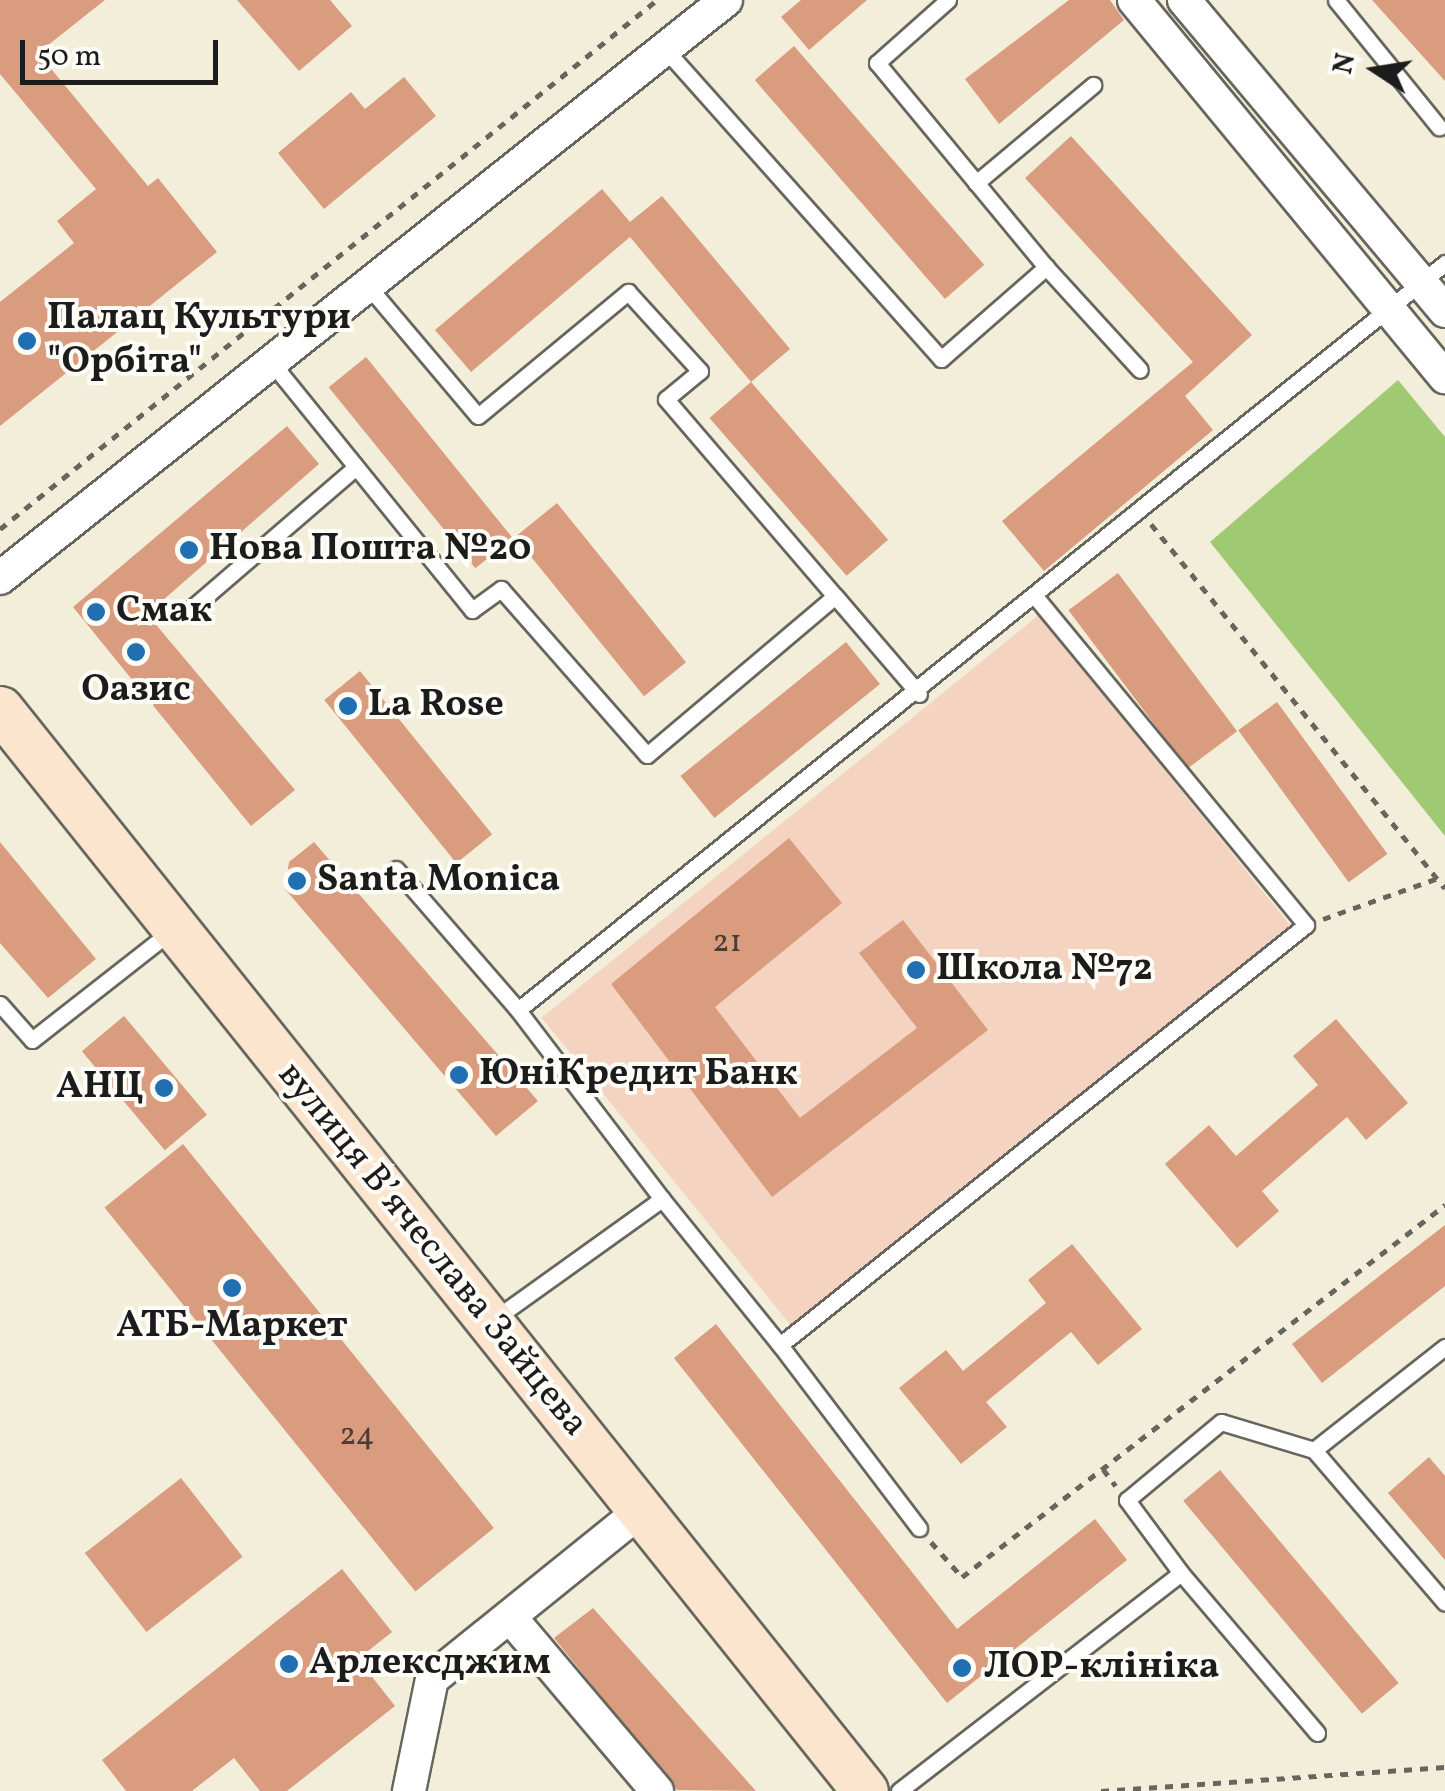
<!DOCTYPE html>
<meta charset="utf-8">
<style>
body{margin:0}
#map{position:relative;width:1445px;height:1791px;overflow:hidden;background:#f2eed9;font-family:Vollkorn,serif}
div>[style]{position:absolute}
.built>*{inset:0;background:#f4d3c0;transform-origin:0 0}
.green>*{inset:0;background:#a0c974}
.building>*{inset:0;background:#d99c7f;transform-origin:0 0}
.path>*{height:5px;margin-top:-2.5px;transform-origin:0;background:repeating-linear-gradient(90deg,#67665e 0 8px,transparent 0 16px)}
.roads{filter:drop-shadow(2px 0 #67665e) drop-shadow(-2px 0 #67665e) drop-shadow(0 2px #67665e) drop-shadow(0 -2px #67665e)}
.lane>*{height:15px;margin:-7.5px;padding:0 7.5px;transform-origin:7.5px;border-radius:7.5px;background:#fff}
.street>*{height:32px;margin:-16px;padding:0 16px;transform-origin:16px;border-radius:16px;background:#fff}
.secondary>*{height:45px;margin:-22.5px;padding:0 22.5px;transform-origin:22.5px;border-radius:22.5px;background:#fbe5cf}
.dots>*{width:28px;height:28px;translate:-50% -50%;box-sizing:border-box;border:5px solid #fdfcf7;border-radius:50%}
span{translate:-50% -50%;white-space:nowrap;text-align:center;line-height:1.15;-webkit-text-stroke:8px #fdfcf7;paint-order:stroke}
.number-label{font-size:32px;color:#4b3c35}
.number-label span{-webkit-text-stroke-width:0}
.poi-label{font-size:38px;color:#1c1c1c;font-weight:700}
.left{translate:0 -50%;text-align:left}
.right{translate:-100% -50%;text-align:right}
.street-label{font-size:38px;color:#1c1c1c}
.north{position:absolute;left:1325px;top:20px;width:100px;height:100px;-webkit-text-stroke:8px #fdfcf7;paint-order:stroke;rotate:282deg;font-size:28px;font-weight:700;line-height:40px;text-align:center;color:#1c1c1c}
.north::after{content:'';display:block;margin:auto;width:35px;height:45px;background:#1c1c1c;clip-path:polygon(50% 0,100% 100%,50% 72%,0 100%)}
.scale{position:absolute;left:20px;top:40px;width:198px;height:45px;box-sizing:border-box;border:5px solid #1c1c1c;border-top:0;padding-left:12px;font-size:30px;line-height:35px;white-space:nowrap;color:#1c1c1c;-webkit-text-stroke:8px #fdfcf7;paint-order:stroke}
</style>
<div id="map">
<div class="built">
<i style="left:1039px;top:615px;width:402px;height:640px;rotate:51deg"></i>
</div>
<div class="green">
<i style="clip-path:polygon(1398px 380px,1445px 437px,1445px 836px,1210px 542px)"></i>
</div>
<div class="building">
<i style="clip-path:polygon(0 0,105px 0,38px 53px,148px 186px,158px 178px,217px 252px,0 426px,0 302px,74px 243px,57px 221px,96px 189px,0 74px)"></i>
<i style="clip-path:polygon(237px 0,330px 0,352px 26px,299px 71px)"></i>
<i style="clip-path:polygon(801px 0,867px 0,809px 50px,781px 17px)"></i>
<i style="clip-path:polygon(1069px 0,1110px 0,1124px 20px,999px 124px,965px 79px)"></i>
<i style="clip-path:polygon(1372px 0,1445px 0,1445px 81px)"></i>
<i style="left:794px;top:46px;width:290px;height:52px;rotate:49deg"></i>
<i style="clip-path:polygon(404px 77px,436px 116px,324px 209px,278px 153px,351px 92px,365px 109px)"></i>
<i style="clip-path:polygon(1071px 136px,1252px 335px,1185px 396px,1213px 430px,1044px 571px,1002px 521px,1193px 362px,1025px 178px)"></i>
<i style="clip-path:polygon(602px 189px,630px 222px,662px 196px,790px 349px,751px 382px,630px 237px,471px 372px,435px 330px)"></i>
<i style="left:366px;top:357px;width:233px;height:48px;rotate:51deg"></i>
<i style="left:751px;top:382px;width:209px;height:55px;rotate:49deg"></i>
<i style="clip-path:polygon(287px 426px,319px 464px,147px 614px,295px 790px,251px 826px,73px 607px)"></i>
<i style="left:557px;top:503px;width:205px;height:54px;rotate:51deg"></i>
<i style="left:1118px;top:573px;width:198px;height:62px;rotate:53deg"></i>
<i style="left:846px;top:642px;width:54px;height:213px;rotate:51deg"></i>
<i style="left:360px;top:671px;width:210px;height:46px;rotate:51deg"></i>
<i style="left:1277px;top:702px;width:188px;height:48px;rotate:54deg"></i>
<i style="clip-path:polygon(789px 838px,842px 903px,715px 1007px,800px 1118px,917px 1028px,859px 953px,903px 920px,988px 1030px,772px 1197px,611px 984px)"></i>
<i style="clip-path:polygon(0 842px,96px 959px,48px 998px,0 943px)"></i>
<i style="clip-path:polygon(314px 842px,538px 1101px,496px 1136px,285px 889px,289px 862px)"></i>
<i style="left:124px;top:1016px;width:129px;height:55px;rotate:50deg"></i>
<i style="clip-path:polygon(1336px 1019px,1408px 1103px,1366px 1140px,1347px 1117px,1262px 1191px,1279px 1211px,1237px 1248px,1165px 1164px,1209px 1125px,1236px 1156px,1318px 1085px,1293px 1056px)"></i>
<i style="left:183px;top:1144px;width:494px;height:101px;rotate:51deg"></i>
<i style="clip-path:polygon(1445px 1225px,1445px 1286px,1322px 1383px,1292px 1344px)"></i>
<i style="clip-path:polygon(1072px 1244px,1142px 1329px,1098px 1365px,1071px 1332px,986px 1402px,1007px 1427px,961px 1464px,899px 1388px,946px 1350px,963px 1371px,1046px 1303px,1028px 1280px)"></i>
<i style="clip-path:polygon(716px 1324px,957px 1629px,1095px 1519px,1127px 1560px,947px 1703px,674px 1358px)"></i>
<i style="clip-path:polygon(1429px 1457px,1445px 1476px,1445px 1560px,1388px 1493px)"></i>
<i style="left:1220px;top:1470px;width:278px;height:48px;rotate:50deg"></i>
<i style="left:181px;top:1478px;width:100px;height:122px;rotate:52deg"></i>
<i style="clip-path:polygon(342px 1569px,392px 1632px,358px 1659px,395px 1706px,287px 1791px,260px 1791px,234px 1758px,192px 1791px,126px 1791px,102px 1760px)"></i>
<i style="clip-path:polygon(593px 1608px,756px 1791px,677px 1790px,554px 1638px)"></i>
</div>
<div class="path">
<i style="left:1151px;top:524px;width:468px;rotate:51.1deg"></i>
<i style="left:0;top:529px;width:843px;rotate:-38.84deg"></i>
<i style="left:1323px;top:919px;width:122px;rotate:-19.6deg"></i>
<i style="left:1103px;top:1469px;width:21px;rotate:53deg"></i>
<i style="left:931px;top:1542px;width:47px;rotate:48.5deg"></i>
<i style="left:962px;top:1577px;width:610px;rotate:-37.6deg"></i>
<i style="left:1101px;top:1791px;width:345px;rotate:-4deg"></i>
</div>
<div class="roads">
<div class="lane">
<i style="left:1336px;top:0;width:164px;rotate:51deg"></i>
<i style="left:665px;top:49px;width:415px;rotate:48.3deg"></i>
<i style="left:941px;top:359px;width:140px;rotate:-41.2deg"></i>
<i style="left:1046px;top:267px;width:265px;rotate:-129.6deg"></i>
<i style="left:877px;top:63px;width:95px;rotate:-41.6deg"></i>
<i style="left:976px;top:183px;width:153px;rotate:-39.9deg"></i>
<i style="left:1046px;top:267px;width:139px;rotate:47.6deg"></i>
<i style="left:368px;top:286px;width:170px;rotate:49.8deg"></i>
<i style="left:478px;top:416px;width:195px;rotate:-39.6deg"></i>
<i style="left:628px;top:292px;width:107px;rotate:47.7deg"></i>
<i style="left:700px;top:371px;width:44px;rotate:140.5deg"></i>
<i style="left:666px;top:399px;width:260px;rotate:49.4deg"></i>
<i style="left:272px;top:363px;width:318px;rotate:51deg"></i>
<i style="left:472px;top:610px;width:36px;rotate:-36deg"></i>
<i style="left:501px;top:589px;width:221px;rotate:48.7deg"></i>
<i style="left:647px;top:755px;width:246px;rotate:-40.2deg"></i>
<i style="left:835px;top:596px;width:129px;rotate:49.4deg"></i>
<i style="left:185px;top:614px;width:225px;rotate:-40.7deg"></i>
<i style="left:396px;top:869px;width:186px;rotate:49.1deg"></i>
<i style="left:0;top:1004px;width:48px;rotate:48.4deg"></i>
<i style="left:32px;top:1040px;width:164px;rotate:-38.1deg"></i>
<i style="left:662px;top:1199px;width:238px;rotate:-127.3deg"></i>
<i style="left:518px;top:1010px;width:1191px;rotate:-38.86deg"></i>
<i style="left:493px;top:1320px;width:208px;rotate:-35.6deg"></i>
<i style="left:662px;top:1199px;width:188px;rotate:51.1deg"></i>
<i style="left:780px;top:1345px;width:673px;rotate:-38.61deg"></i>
<i style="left:1306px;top:925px;width:421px;rotate:-129.5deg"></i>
<i style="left:780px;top:1345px;width:230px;rotate:52.8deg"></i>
<i style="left:1314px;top:1450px;width:201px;rotate:49.4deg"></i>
<i style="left:1181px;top:1573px;width:210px;rotate:49.6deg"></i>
<i style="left:899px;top:1791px;width:356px;rotate:-37.7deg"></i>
<i style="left:1181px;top:1573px;width:91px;rotate:-126.5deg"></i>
<i style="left:1127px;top:1500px;width:122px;rotate:-39.7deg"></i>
<i style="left:1221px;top:1422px;width:97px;rotate:16.8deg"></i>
<i style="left:1314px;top:1450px;width:167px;rotate:-38.2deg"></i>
</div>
<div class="street">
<i style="left:1134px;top:0;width:489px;rotate:50.5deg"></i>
<i style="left:1184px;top:0;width:406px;rotate:50deg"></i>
<i style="left:0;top:578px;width:928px;rotate:-38.52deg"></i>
<i style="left:510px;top:1617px;width:228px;rotate:49.8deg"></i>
<i style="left:409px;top:1791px;width:114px;rotate:-78.4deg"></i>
<i style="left:432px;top:1679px;width:253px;rotate:-38.9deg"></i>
</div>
<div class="secondary">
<i style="left:0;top:709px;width:1385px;rotate:51.36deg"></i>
</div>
</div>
<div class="dots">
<i style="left:27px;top:341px;background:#1f6fb2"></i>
<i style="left:189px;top:550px;background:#1f6fb2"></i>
<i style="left:96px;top:612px;background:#1f6fb2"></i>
<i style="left:136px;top:652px;background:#1f6fb2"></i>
<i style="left:348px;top:706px;background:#1f6fb2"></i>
<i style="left:297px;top:881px;background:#1f6fb2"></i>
<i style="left:916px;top:970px;background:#1f6fb2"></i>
<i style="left:459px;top:1075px;background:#1f6fb2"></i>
<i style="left:164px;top:1088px;background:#1f6fb2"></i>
<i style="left:232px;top:1288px;background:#1f6fb2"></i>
<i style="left:289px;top:1664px;background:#1f6fb2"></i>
<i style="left:962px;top:1668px;background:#1f6fb2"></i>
</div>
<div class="number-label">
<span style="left:727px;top:943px">21</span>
<span style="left:357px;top:1436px">24</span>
</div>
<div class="poi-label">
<span class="left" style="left:47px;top:341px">Палац Культури<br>"Орбіта"</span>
<span class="left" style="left:209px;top:550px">Нова Пошта №20</span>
<span class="left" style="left:116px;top:612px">Смак</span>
<span style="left:136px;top:691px">Оазис</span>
<span class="left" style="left:368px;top:706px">La Rose</span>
<span class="left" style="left:317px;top:881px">Santa Monica</span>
<span class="left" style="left:936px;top:970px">Школа №72</span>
<span class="left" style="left:479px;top:1075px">ЮніКредит Банк</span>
<span class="right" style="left:144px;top:1088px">АНЦ</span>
<span style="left:232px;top:1327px">АТБ-Маркет</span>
<span class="left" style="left:309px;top:1664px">Арлексджим</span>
<span class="left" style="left:984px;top:1668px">ЛОР-клініка</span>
</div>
<div class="street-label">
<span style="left:432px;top:1250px;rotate:51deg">вулиця Вʼячеслава Зайцева</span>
</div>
<div class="north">N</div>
<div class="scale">50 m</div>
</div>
